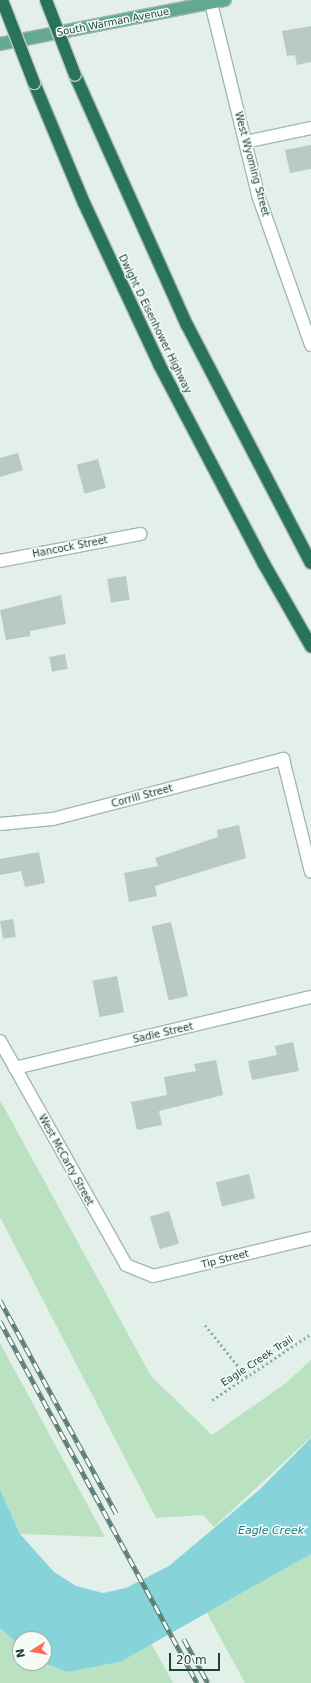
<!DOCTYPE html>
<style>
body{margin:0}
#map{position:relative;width:311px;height:1683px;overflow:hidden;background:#e3efe9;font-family:"DejaVu Sans",sans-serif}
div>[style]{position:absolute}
.green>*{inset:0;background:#bae2c1}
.water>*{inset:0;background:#86d4da}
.building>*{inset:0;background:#b8cac1;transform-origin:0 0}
.path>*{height:2.5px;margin-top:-1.25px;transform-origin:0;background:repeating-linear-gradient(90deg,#80b6a0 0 2px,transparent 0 5px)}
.roads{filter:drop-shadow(1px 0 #a5b8b0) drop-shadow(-1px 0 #a5b8b0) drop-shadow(0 1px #a5b8b0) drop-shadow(0 -1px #a5b8b0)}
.minor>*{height:12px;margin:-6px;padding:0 6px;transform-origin:6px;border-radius:6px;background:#fff}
.major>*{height:12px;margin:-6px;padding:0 6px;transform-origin:6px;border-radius:6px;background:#63a991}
.highway>*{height:12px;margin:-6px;padding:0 6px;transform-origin:6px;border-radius:6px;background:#29735d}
.rail>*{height:4.5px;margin-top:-2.25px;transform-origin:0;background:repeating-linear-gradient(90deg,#f5fbf7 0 9px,#5b7e72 0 18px);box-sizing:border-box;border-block:1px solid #5b7e72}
.bridges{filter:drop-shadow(1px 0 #c1cac7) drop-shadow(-1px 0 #c1cac7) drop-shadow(0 1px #c1cac7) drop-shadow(0 -1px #c1cac7)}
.highway-bridge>*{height:12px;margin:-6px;padding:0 6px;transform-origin:6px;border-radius:6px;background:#29735d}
span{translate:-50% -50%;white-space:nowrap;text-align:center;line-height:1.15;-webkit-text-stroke:3px #f5fbf7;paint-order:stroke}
.street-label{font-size:10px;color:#204336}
.water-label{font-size:11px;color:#137e87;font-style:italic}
.north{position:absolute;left:12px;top:1631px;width:40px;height:40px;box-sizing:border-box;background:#f5fbf7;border:1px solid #a0b1aa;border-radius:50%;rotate:259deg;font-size:11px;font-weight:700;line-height:16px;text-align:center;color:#204336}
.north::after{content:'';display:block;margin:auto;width:14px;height:18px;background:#ff6c51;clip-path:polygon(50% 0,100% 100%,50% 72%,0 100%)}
.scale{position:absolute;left:169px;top:1653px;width:51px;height:18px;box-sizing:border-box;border:2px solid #204336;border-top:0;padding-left:5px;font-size:12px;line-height:14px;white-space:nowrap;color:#204336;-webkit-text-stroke:3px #f5fbf7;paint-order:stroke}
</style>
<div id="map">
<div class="green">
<i style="clip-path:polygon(0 1100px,151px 1376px,212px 1435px,286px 1383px,311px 1360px,311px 1437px,214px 1527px,203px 1515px,156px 1518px,0 1217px)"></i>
<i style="clip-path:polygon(0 1343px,105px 1537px,20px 1534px,0 1488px)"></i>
<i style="clip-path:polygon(311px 1554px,311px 1683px,245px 1683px,207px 1613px)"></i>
<i style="clip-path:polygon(0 1628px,20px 1646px,20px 1663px,44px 1663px,67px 1672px,120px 1662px,151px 1643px,173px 1683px,0 1683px)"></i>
</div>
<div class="water">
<i style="clip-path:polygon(311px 1438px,311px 1554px,120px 1662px,67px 1672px,44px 1663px,44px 1639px,20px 1639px,20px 1646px,0 1628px,0 1489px,20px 1534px,54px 1572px,76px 1586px,103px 1593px,126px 1588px,169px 1566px,258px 1491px)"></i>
</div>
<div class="building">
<i style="clip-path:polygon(311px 26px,311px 62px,297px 65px,295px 55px,287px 56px,282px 31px)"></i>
<i style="clip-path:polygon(311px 145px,311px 169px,290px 173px,285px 150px)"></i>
<i style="clip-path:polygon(18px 453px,23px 470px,0 477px,0 458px)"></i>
<i style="left:98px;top:459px;width:30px;height:22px;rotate:75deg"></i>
<i style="left:126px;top:576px;width:24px;height:19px;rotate:81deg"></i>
<i style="clip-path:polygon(61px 595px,66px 624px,30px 631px,30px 636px,6px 640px,0 610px)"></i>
<i style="left:65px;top:654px;width:15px;height:16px;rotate:79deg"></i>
<i style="clip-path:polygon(239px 825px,246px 858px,155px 886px,157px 896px,129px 902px,124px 873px,158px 866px,155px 858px,218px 837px,217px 830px)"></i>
<i style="clip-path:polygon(39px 852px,45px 883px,25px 887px,21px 871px,0 875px,0 859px)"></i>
<i style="left:13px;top:919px;width:18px;height:13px;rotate:81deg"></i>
<i style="left:171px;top:922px;width:76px;height:20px;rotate:77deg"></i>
<i style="left:117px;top:976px;width:37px;height:25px;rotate:79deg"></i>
<i style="clip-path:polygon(293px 1042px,299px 1071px,252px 1080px,248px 1061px,277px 1055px,275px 1046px)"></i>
<i style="clip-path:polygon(216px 1060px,223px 1095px,159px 1111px,162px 1125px,137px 1130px,131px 1102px,167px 1095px,164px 1077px,196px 1071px,194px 1064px)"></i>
<i style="left:249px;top:1174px;width:25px;height:34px;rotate:76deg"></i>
<i style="left:169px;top:1211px;width:34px;height:20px;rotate:73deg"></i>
</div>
<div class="path">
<i style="left:205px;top:1325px;width:67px;rotate:51.1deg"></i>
<i style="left:212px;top:1400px;width:119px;rotate:-33.7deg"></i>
</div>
<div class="roads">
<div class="minor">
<i style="left:211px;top:3px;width:201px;rotate:76.2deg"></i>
<i style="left:259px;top:198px;width:156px;rotate:70.5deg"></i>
<i style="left:245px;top:142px;width:67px;rotate:-12deg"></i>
<i style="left:0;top:561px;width:143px;rotate:-10.9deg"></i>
<i style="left:0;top:824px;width:53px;rotate:-5.4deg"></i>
<i style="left:53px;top:819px;width:238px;rotate:-14.6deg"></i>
<i style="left:283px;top:759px;width:116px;rotate:76.1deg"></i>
<i style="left:0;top:1041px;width:257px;rotate:60.6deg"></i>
<i style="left:126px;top:1265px;width:29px;rotate:22deg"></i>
<i style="left:153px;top:1276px;width:163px;rotate:-13.5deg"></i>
<i style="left:15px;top:1068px;width:304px;rotate:-13.5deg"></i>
</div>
<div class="major">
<i style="left:0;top:44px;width:229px;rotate:-11.1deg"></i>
</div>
<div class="highway">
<i style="left:75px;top:75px;width:274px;rotate:65.9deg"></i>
<i style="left:187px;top:325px;width:268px;rotate:62.5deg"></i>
<i style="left:34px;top:83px;width:130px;rotate:67.4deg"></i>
<i style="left:84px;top:203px;width:178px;rotate:65deg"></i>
<i style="left:159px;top:364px;width:226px;rotate:62.3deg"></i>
<i style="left:264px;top:564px;width:95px;rotate:60.2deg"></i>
</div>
</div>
<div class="rail">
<i style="left:0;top:1300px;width:243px;rotate:61.4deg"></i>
<i style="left:0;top:1321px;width:412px;rotate:61.4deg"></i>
<i style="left:184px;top:1639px;width:50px;rotate:61.4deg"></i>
</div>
<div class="bridges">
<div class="highway-bridge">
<i style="left:2px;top:0;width:89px;rotate:68.9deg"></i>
<i style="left:46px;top:0;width:80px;rotate:68.9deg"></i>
</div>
</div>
<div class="street-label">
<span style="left:113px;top:22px;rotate:-11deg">South Warman Avenue</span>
<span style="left:252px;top:164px;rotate:75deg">West Wyoming Street</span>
<span style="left:155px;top:324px;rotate:64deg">Dwight D Eisenhower Highway</span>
<span style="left:70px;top:547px;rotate:-11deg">Hancock Street</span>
<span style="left:142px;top:796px;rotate:-15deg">Corrill Street</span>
<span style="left:163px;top:1033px;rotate:-13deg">Sadie Street</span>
<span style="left:66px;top:1160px;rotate:61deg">West McCarty Street</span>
<span style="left:225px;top:1259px;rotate:-14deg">Tip Street</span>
<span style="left:257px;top:1361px;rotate:-33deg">Eagle Creek Trail</span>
</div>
<div class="water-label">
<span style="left:271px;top:1531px">Eagle Creek</span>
</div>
<div class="north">N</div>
<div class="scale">20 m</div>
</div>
